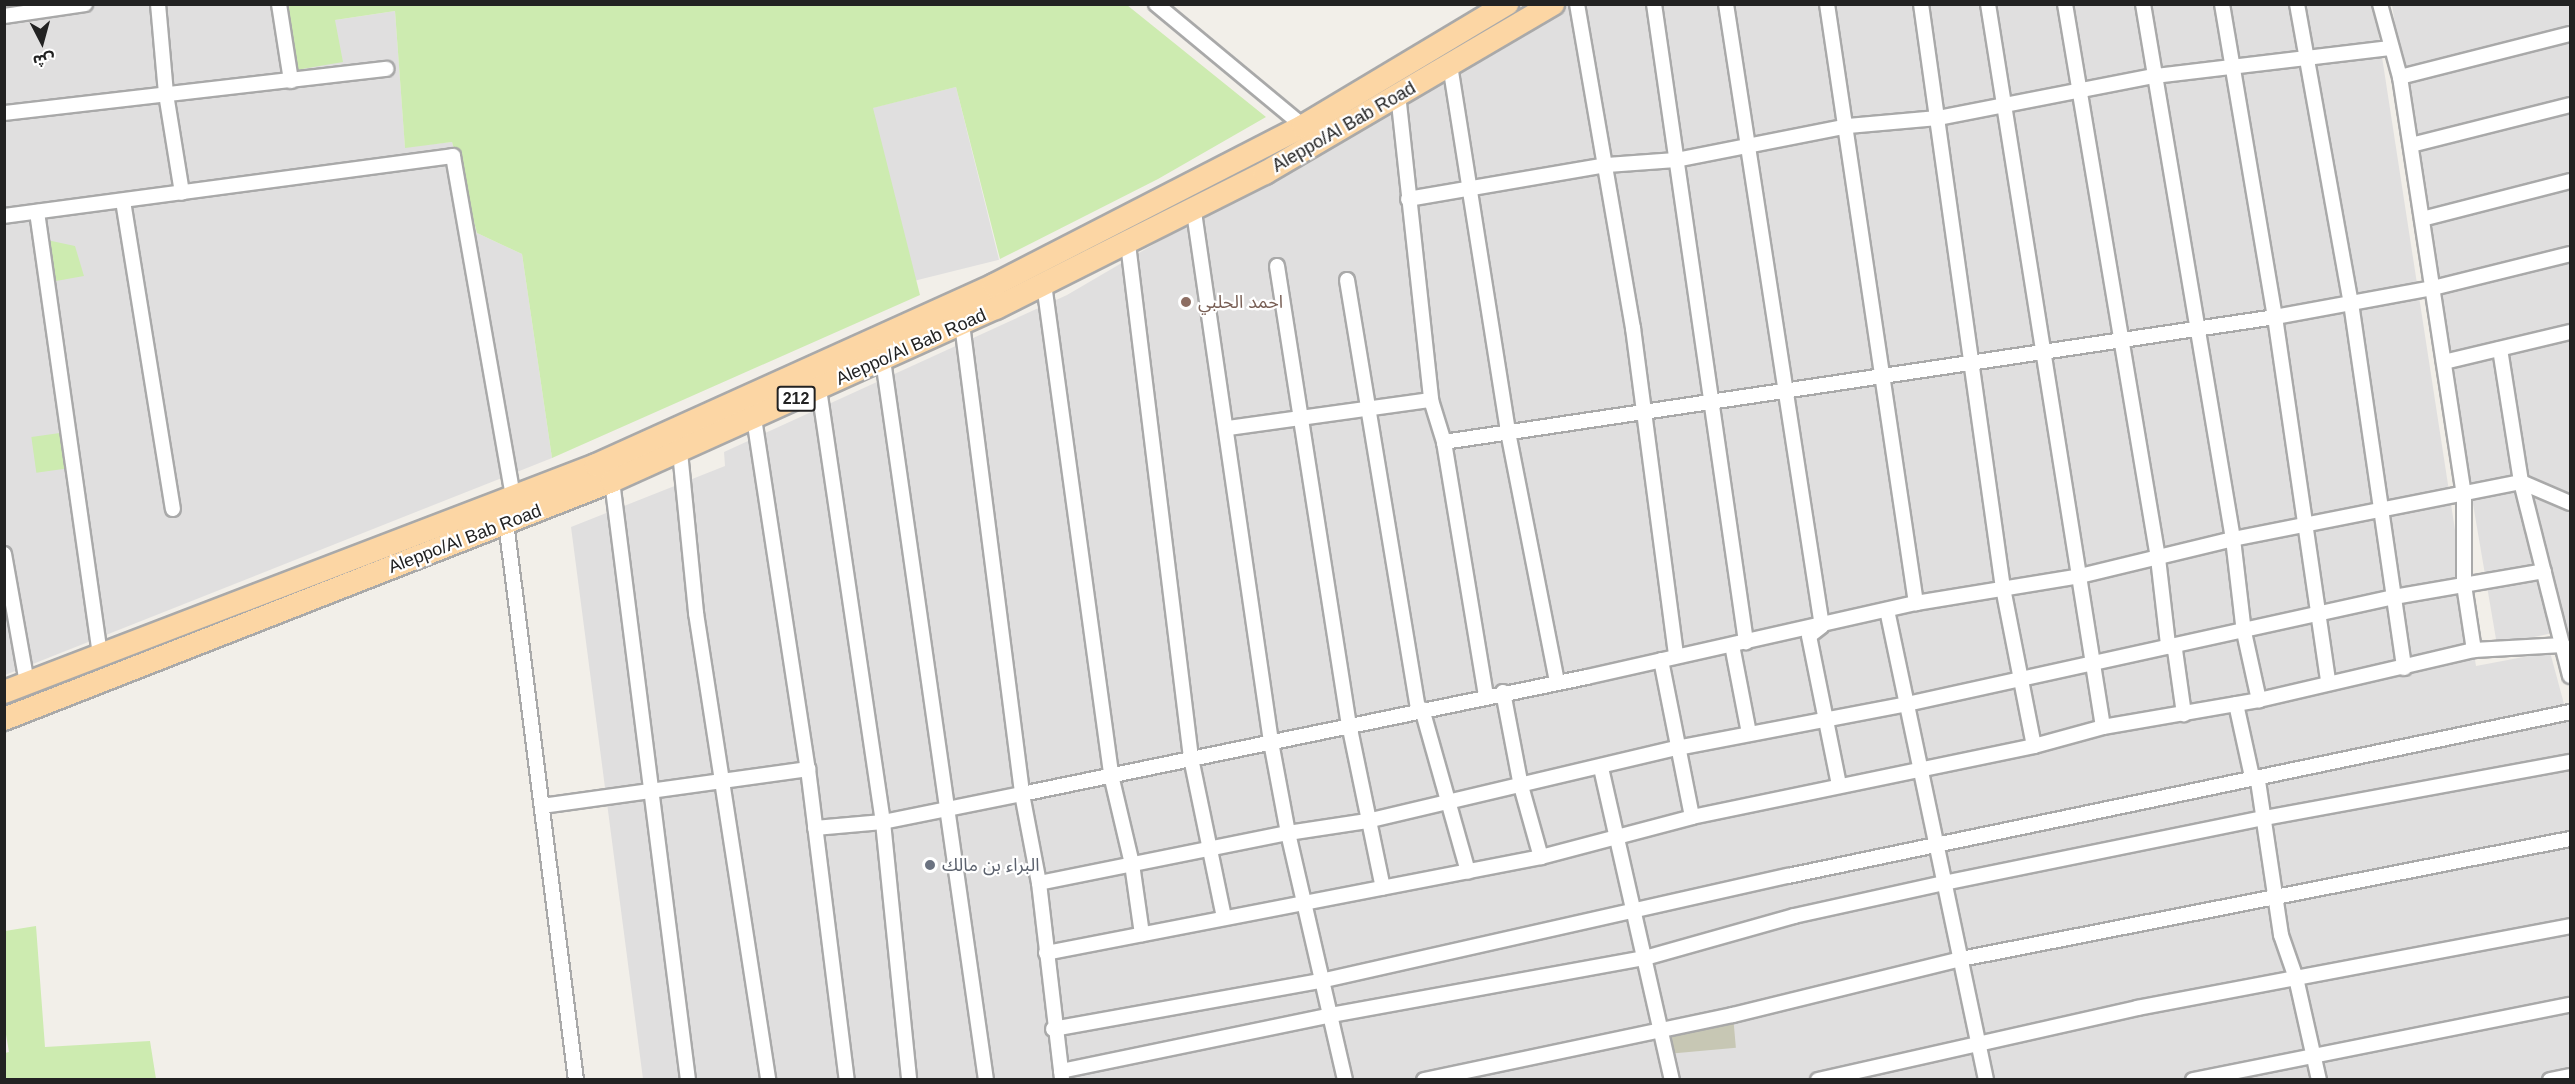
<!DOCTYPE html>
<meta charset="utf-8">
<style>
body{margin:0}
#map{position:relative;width:2575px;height:1084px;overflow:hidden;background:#f2efe9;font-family:Arial,"Noto Sans Arabic",sans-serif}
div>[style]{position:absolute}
.residential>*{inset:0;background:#e0dfdf;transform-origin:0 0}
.construction>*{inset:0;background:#c7c7b4;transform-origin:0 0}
.grass>*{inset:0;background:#cdebb0;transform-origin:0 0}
.roads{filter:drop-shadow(2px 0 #a9a9a9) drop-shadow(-2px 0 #a9a9a9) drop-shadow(0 2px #a9a9a9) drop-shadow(0 -2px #a9a9a9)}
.minor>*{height:14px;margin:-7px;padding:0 7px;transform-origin:7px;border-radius:7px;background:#fff}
.primary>*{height:22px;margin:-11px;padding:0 11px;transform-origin:11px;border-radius:11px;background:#fcd6a4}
.dots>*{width:16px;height:16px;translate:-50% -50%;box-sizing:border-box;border:3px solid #fff;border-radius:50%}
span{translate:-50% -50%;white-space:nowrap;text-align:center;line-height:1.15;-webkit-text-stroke:4.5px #fff;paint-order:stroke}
.shield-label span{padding:2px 4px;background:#fff;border:2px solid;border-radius:4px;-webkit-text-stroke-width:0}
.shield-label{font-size:16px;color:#222;font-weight:700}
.street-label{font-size:18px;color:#222}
.education-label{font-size:18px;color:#785e54}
.left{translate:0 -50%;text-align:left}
.worship-label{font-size:18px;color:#5b616d}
.frame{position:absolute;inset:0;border:6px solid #222;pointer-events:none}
.north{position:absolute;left:12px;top:12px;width:60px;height:60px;-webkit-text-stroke:4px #fff;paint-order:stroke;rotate:174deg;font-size:16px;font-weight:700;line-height:24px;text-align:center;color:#222}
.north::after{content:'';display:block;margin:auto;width:21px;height:27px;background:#222;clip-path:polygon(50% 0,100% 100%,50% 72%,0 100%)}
</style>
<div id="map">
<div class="residential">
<i style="clip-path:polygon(5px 5px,284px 5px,335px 20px,395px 11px,405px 147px,452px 142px,477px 233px,522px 254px,552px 458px,5px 675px)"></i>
<i style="clip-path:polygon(1563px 5px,2374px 5px,2476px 666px,2550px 652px,2570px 726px,2570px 1079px,643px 1079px,571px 527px,725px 466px,724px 452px,1067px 295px)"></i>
<i style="clip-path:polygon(2392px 5px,2570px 5px,2570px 324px,2447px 354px)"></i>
<i style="left:956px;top:87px;width:178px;height:87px;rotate:76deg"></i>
<i style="clip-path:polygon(2570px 339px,2570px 642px,2567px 630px,2497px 645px,2450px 369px)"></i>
</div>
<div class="construction">
<i style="left:1733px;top:1015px;width:33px;height:75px;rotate:85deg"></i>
</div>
<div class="grass">
<i style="clip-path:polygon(284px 5px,1127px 5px,1266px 117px,1158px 179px,1000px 259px,956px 87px,873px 108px,920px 295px,552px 458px,522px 254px,477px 233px,452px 142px,405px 148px,395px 11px,335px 20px,343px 62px,296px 70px)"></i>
<i style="clip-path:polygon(47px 240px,75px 246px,84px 276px,56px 281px)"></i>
<i style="left:67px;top:432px;width:36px;height:36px;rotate:82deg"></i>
<i style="clip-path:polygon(36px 926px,45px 1047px,150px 1041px,156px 1079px,5px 1079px,5px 1053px,9px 1052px,4px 1023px,5px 931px)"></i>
</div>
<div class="roads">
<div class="minor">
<i style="left:158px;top:4px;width:90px;rotate:84.9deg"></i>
<i style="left:166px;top:94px;width:100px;rotate:80.8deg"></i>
<i style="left:279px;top:4px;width:78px;rotate:81.1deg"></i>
<i style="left:1156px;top:4px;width:191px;rotate:39.7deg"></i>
<i style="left:1577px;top:4px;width:329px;rotate:80.2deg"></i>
<i style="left:1633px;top:328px;width:331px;rotate:82.5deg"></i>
<i style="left:1654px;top:4px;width:645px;rotate:81.79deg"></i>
<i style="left:1726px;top:4px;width:629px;rotate:81.23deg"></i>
<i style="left:1822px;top:626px;width:16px;rotate:142deg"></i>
<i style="left:1809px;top:636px;width:152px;rotate:78.6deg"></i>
<i style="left:1827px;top:4px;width:606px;rotate:81.55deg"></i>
<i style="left:1921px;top:4px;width:590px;rotate:82.01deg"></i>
<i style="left:2003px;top:588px;width:161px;rotate:78.9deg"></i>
<i style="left:1988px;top:4px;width:732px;rotate:80.96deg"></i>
<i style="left:2065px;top:4px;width:562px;rotate:80.47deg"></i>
<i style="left:2158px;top:558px;width:88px;rotate:83.4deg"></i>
<i style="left:2168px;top:645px;width:9px;rotate:36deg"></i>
<i style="left:2175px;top:650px;width:65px;rotate:82deg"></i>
<i style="left:2143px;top:4px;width:543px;rotate:80.45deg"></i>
<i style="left:2233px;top:539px;width:94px;rotate:83.3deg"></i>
<i style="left:2244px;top:632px;width:70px;rotate:77.6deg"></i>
<i style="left:2222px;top:4px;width:317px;rotate:80.4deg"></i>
<i style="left:2275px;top:317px;width:369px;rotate:81.7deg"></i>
<i style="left:2297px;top:4px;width:304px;rotate:79.8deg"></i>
<i style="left:2351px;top:303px;width:369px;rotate:81.7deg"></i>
<i style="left:2380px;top:4px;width:76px;rotate:74.7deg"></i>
<i style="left:2400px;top:77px;width:421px;rotate:81.3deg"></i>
<i style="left:2464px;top:493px;width:92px;rotate:90deg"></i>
<i style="left:2464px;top:585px;width:66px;rotate:81.3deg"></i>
<i style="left:4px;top:16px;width:82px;rotate:-8.4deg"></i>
<i style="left:1450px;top:65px;width:372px;rotate:81deg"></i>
<i style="left:1508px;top:432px;width:254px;rotate:78.9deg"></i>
<i style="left:2400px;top:77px;width:175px;rotate:-14.2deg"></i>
<i style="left:1398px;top:94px;width:308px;rotate:83.8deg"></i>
<i style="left:1431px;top:400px;width:44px;rotate:72.8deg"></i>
<i style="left:1444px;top:442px;width:257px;rotate:80.6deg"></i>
<i style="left:4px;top:113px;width:385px;rotate:-6.6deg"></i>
<i style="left:2411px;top:145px;width:164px;rotate:-14.1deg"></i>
<i style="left:1408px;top:199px;width:202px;rotate:-9.7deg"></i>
<i style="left:1607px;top:165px;width:69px;rotate:-4.1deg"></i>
<i style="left:1676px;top:160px;width:175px;rotate:-11.2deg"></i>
<i style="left:1848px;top:126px;width:90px;rotate:-5.1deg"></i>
<i style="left:1938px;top:118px;width:221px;rotate:-11deg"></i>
<i style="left:2155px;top:76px;width:238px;rotate:-6.8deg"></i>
<i style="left:123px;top:201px;width:312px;rotate:80.8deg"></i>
<i style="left:37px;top:212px;width:445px;rotate:81.9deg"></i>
<i style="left:1194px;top:212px;width:536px;rotate:81.73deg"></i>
<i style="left:1271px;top:742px;width:93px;rotate:79.4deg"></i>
<i style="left:1288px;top:833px;width:253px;rotate:77deg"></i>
<i style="left:4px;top:216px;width:453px;rotate:-7.6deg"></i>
<i style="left:453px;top:156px;width:344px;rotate:80deg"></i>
<i style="left:2422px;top:219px;width:153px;rotate:-14.4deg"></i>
<i style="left:1128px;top:244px;width:518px;rotate:83.01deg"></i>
<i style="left:1191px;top:758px;width:162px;rotate:78.3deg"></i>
<i style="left:1277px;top:266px;width:464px;rotate:81.1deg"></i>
<i style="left:1349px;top:724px;width:167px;rotate:78.3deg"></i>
<i style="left:1347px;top:280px;width:436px;rotate:80.6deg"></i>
<i style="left:1044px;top:284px;width:496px;rotate:82.2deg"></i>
<i style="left:1111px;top:775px;width:91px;rotate:76.7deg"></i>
<i style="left:1132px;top:864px;width:71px;rotate:81.9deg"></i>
<i style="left:962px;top:324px;width:474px;rotate:82.7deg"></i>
<i style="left:1022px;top:794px;width:91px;rotate:79.2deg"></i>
<i style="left:1039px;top:883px;width:198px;rotate:83.3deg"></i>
<i style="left:2500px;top:349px;width:135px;rotate:81deg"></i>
<i style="left:2521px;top:482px;width:200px;rotate:75.8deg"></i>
<i style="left:883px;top:360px;width:727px;rotate:81.86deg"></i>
<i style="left:2444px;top:362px;width:130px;rotate:-13.4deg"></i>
<i style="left:819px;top:389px;width:438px;rotate:81.6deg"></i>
<i style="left:883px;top:822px;width:259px;rotate:84.2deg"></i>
<i style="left:754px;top:418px;width:355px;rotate:81.3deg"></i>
<i style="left:808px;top:769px;width:313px;rotate:82.9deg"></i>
<i style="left:1228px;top:428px;width:205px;rotate:-7.9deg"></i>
<i style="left:1444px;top:442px;width:840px;rotate:-8.55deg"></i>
<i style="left:2275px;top:317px;width:161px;rotate:-10.4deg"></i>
<i style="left:2433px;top:288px;width:141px;rotate:-13.9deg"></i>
<i style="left:680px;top:452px;width:162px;rotate:84.3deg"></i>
<i style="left:696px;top:613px;width:473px;rotate:81.2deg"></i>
<i style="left:612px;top:481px;width:604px;rotate:82.77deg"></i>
<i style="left:506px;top:522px;width:562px;rotate:82.85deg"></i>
<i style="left:4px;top:554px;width:131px;rotate:79.9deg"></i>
<i style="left:1887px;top:610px;width:480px;rotate:78.1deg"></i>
<i style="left:1732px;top:645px;width:90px;rotate:79.1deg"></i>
<i style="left:1661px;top:660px;width:160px;rotate:78.8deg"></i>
<i style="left:1503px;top:692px;width:96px;rotate:79.2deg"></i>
<i style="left:1521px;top:786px;width:74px;rotate:74.3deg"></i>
<i style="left:2236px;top:704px;width:75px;rotate:77.6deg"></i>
<i style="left:2252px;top:777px;width:7px;rotate:34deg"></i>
<i style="left:2258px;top:781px;width:156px;rotate:81.5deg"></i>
<i style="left:2281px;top:935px;width:46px;rotate:70.8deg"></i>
<i style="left:2296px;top:978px;width:105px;rotate:77.3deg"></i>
<i style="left:1422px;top:709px;width:169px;rotate:74.2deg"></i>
<i style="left:1601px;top:768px;width:320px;rotate:77.2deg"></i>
<i style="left:542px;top:806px;width:269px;rotate:-7.9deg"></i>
<i style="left:815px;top:828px;width:68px;rotate:-5deg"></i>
<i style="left:883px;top:822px;width:142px;rotate:-11.4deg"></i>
<i style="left:1022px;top:794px;width:577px;rotate:-11.7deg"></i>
<i style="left:1587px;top:677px;width:337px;rotate:-12.7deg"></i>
<i style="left:1916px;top:603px;width:166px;rotate:-9.3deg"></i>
<i style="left:2080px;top:576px;width:157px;rotate:-13.6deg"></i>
<i style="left:2233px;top:539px;width:294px;rotate:-11.2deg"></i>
<i style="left:2521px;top:482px;width:53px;rotate:23.2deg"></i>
<i style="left:1039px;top:883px;width:254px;rotate:-11.4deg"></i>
<i style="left:1288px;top:833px;width:80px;rotate:-8.6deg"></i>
<i style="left:1367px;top:821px;width:318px;rotate:-13.3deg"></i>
<i style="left:1677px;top:748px;width:234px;rotate:-10.8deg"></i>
<i style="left:1907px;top:704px;width:499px;rotate:-12.4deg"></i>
<i style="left:2394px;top:597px;width:152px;rotate:-9.8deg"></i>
<i style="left:1046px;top:953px;width:504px;rotate:-10.98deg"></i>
<i style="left:1541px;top:857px;width:156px;rotate:-14.8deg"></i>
<i style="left:1692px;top:817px;width:349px;rotate:-11.7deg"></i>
<i style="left:2034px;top:746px;width:72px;rotate:-15.4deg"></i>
<i style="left:2103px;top:727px;width:158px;rotate:-9.8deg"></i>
<i style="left:2259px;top:700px;width:221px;rotate:-13.1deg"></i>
<i style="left:2474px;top:650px;width:89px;rotate:-3.2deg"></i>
<i style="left:1053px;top:1029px;width:276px;rotate:-10.2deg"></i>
<i style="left:1325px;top:980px;width:475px;rotate:-12.7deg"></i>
<i style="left:1788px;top:876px;width:799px;rotate:-11.84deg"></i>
<i style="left:1061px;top:1071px;width:276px;rotate:-11.7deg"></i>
<i style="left:1331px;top:1015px;width:319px;rotate:-10.3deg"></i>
<i style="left:1645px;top:958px;width:155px;rotate:-15.7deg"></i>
<i style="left:1794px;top:916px;width:154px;rotate:-12.4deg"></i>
<i style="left:1944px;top:883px;width:327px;rotate:-11.5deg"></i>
<i style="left:2264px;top:818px;width:311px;rotate:-10.4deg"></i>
<i style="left:1424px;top:1080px;width:316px;rotate:-11.9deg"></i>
<i style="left:1733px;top:1015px;width:235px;rotate:-13.8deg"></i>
<i style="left:1961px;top:959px;width:621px;rotate:-11.15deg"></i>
<i style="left:1818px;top:1080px;width:327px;rotate:-12.7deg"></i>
<i style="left:2137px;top:1008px;width:441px;rotate:-10.7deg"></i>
<i style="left:2193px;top:1080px;width:384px;rotate:-11.3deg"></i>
<i style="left:2550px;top:1080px;width:20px;rotate:-11deg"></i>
</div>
<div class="primary">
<i style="left:4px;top:692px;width:634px;rotate:-20.98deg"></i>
<i style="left:596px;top:465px;width:437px;rotate:-24.3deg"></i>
<i style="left:994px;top:285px;width:348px;rotate:-27.2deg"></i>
<i style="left:1303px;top:126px;width:238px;rotate:-30.9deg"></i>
<i style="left:4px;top:719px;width:653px;rotate:-21.38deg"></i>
<i style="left:612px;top:481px;width:421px;rotate:-24.3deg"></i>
<i style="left:996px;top:308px;width:301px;rotate:-26.7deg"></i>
<i style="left:1265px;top:173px;width:334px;rotate:-30.4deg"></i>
</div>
</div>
<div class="dots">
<i style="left:1186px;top:302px;background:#8d6e63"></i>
<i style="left:930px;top:865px;background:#6b7280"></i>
</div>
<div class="shield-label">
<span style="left:796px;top:399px">212</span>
</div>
<div class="street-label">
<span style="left:1344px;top:127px;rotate:-30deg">Aleppo/Al Bab Road</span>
<span style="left:911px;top:347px;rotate:-24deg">Aleppo/Al Bab Road</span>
<span style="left:465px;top:539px;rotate:-21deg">Aleppo/Al Bab Road</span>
</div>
<div class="education-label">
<span class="left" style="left:1198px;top:302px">احمد الحلبي</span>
</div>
<div class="worship-label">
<span class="left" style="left:942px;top:865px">البراء بن مالك</span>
</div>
<div class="frame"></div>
<div class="north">ش</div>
</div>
